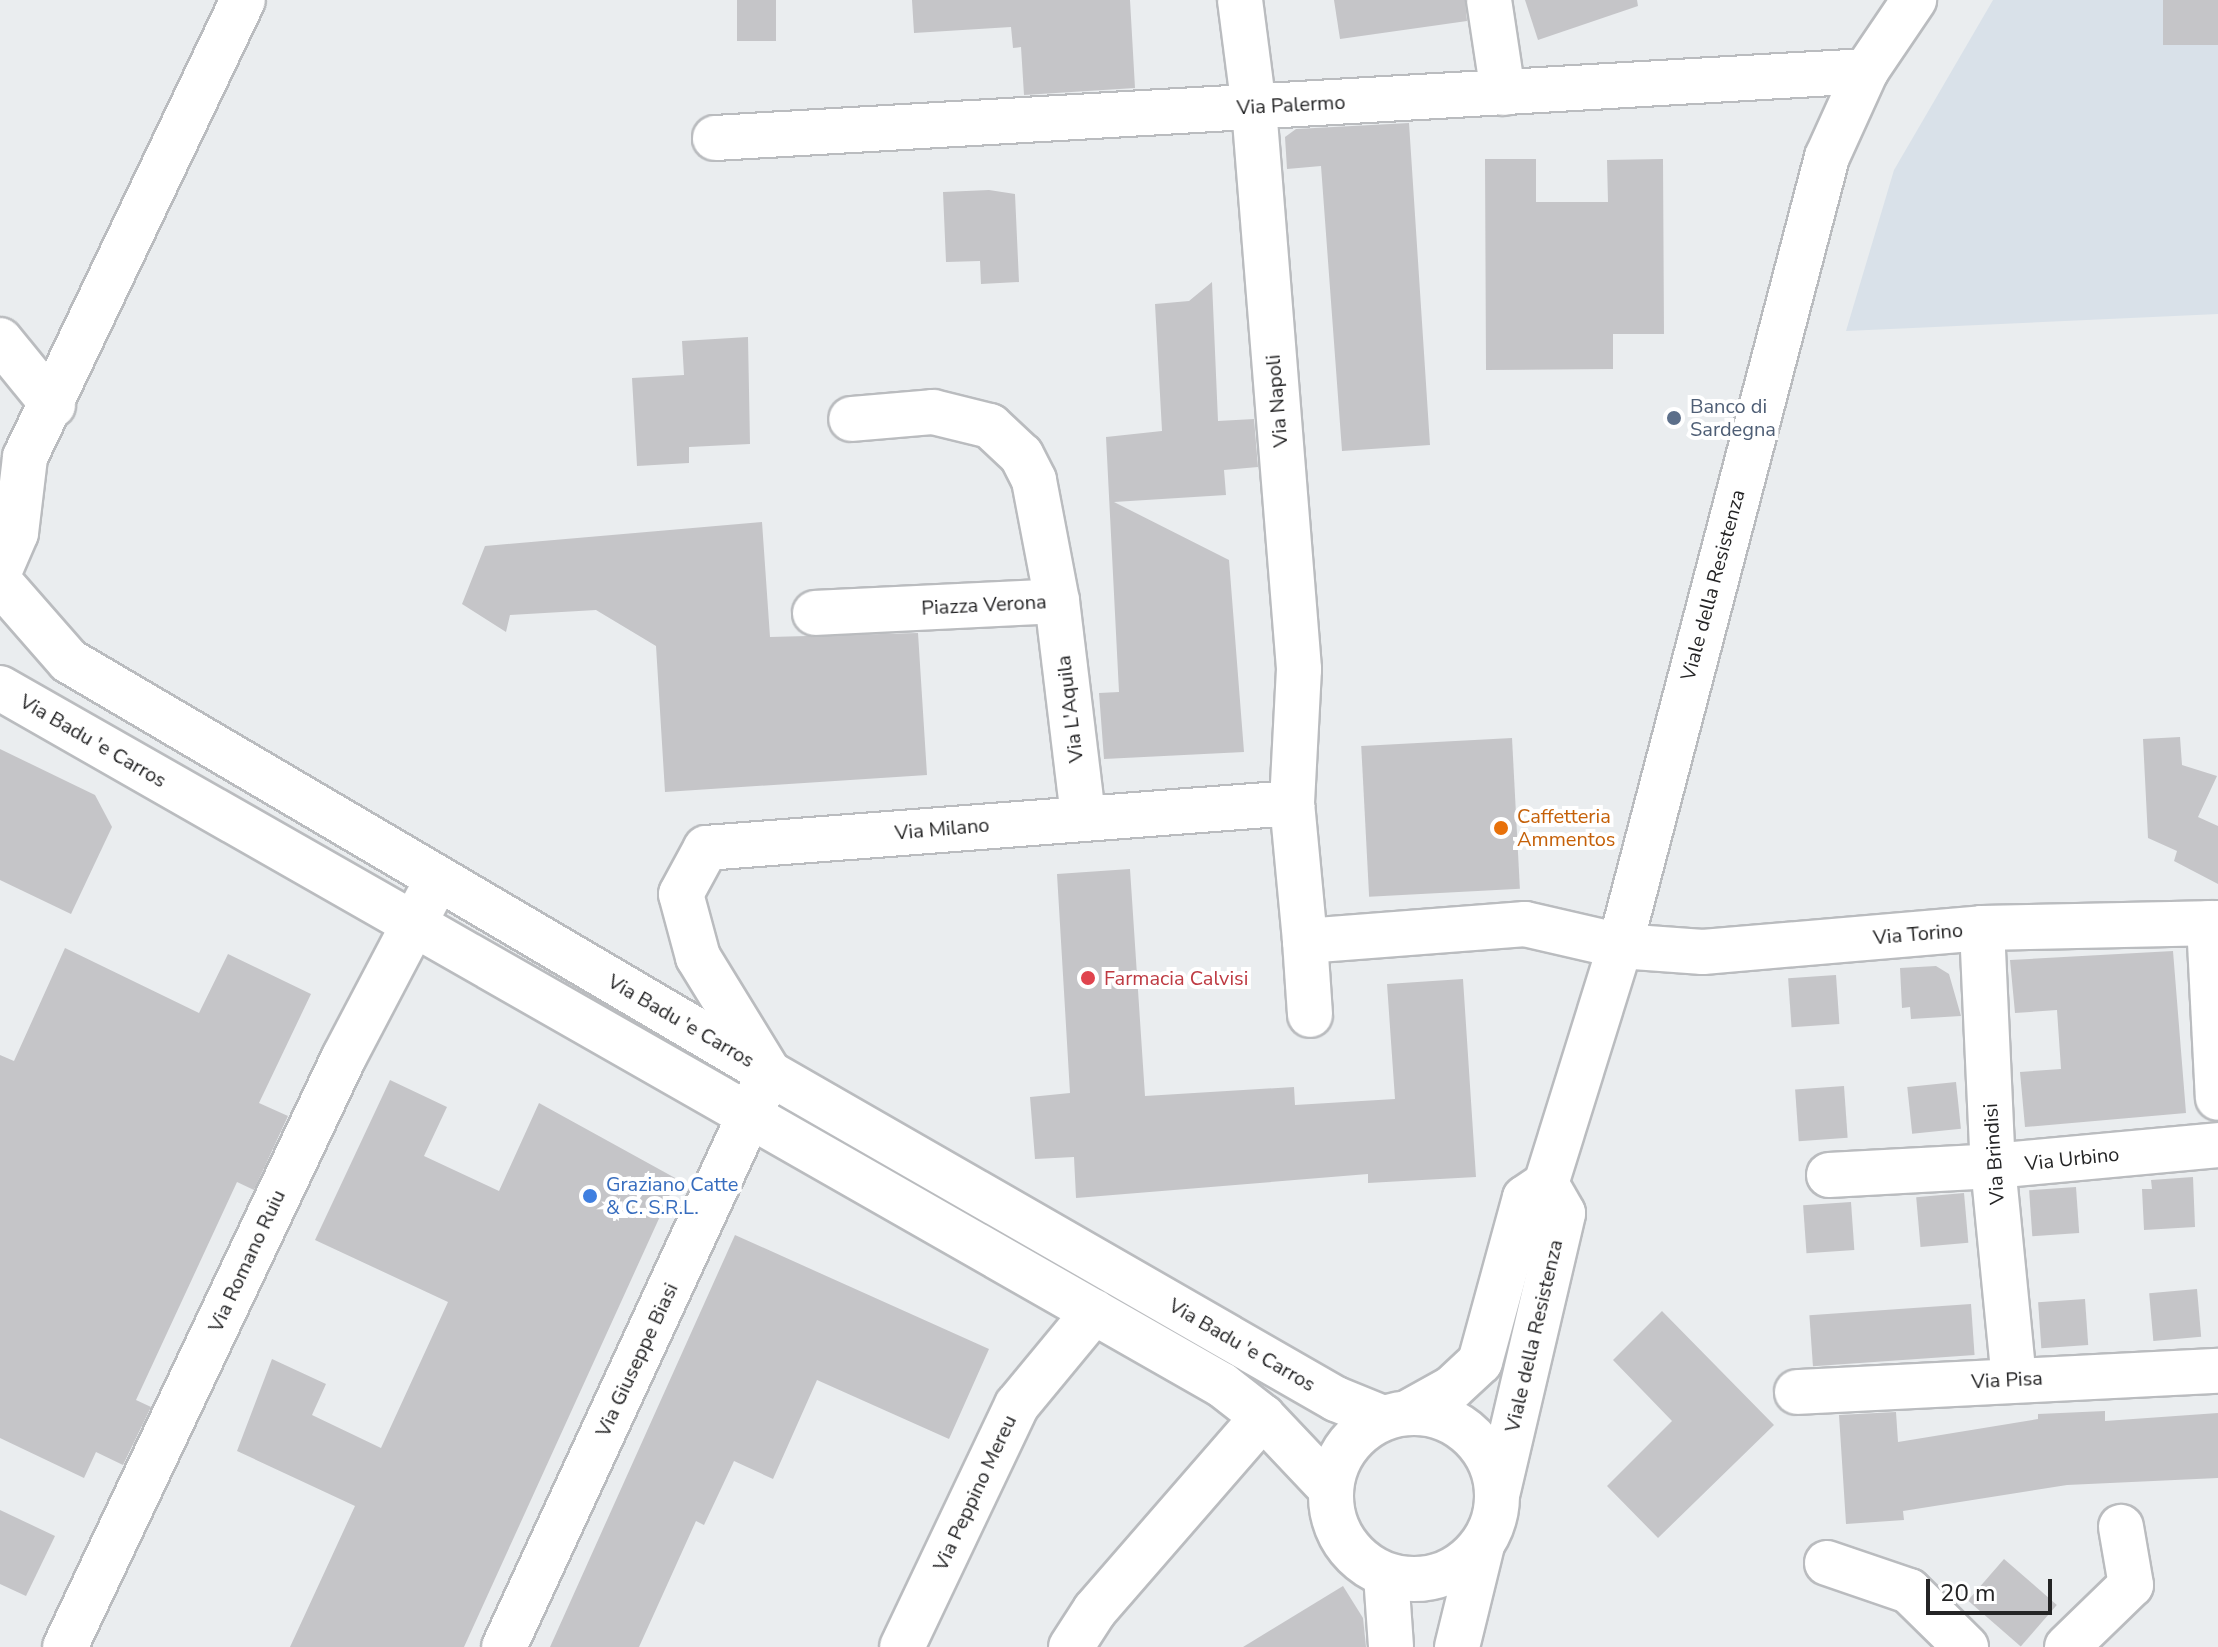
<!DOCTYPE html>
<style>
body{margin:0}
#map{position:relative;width:2218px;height:1647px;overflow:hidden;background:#eaedef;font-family:"Nunito Sans",sans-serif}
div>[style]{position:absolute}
.built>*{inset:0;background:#d9e1e9}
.building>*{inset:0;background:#c5c5c8;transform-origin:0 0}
.roads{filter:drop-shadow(2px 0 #babcbf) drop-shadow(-2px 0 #babcbf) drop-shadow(0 2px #babcbf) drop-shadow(0 -2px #babcbf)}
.minor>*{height:44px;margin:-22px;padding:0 22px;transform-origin:22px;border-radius:22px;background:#fff}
.major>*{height:44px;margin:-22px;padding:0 22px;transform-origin:22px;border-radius:22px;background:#fff}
.major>.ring{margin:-22px;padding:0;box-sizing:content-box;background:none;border:44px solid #fff;border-radius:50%}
.dots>*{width:22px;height:22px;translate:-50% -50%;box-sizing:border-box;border:4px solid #fff;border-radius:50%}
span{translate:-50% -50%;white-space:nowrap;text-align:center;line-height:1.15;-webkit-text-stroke:8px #fff;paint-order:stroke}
.street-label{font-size:20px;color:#242425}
.service-label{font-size:20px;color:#4e5e75}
.left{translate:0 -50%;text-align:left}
.food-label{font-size:20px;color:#c56008}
.health-label{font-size:20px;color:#be3a42}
.shop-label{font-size:20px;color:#366cbe}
.scale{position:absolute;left:1926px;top:1579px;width:126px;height:36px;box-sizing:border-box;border:4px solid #242425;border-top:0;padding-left:10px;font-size:24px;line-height:28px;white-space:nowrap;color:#242425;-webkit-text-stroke:6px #fff;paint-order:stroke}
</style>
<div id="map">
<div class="built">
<i style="clip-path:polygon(1993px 0,2218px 0,2218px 314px,1846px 331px,1894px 170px)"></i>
</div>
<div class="building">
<i style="left:737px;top:0;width:39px;height:41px"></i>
<i style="clip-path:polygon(912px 0,1130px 0,1135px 88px,1024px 95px,1021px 47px,1013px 48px,1011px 27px,914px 33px)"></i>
<i style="clip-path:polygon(1334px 0,1465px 0,1467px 21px,1340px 39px)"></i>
<i style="clip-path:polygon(1525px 0,1637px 0,1638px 6px,1538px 40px)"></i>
<i style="left:2163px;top:0;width:55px;height:45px"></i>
<i style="clip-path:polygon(1409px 123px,1430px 445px,1342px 451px,1321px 166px,1287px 169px,1285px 137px,1296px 129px)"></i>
<i style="clip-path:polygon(1485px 159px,1536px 159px,1536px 202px,1608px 202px,1607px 160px,1663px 159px,1664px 334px,1613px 334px,1613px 369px,1486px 370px)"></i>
<i style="clip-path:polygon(989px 190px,1015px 194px,1019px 282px,981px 284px,980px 261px,946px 262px,943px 192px)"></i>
<i style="clip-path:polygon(1212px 282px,1218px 421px,1254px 419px,1258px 467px,1224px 470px,1226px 495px,1114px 502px,1229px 560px,1244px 752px,1104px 759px,1099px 693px,1119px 692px,1106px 437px,1162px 431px,1155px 304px,1189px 301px)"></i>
<i style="clip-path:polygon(748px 337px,750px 444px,689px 447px,689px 463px,637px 466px,632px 378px,684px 375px,682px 341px)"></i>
<i style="clip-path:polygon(762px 522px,770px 637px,918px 633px,927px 775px,665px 792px,656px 646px,596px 610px,510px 615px,506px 632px,462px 604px,485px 546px)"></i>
<i style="clip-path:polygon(2180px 737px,2182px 765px,2217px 776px,2198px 817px,2218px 826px,2218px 884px,2174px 861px,2177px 851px,2148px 838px,2143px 739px)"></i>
<i style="left:1512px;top:738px;width:151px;height:151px;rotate:87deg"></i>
<i style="clip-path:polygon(0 749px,95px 795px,112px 827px,71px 914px,0 880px)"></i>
<i style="clip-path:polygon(1130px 869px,1145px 1096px,1294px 1087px,1295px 1105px,1395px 1099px,1387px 984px,1463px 979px,1476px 1177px,1368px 1183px,1368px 1174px,1076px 1198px,1074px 1157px,1035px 1159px,1030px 1097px,1070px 1093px,1057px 874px)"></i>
<i style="clip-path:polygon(65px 948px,199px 1013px,228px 954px,311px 994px,259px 1103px,288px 1116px,254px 1190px,237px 1182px,136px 1400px,151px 1407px,123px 1465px,96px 1452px,84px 1478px,0 1438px,0 1055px,14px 1061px)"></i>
<i style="clip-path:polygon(2173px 951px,2186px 1113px,2025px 1127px,2020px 1072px,2061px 1069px,2057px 1010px,2015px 1013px,2010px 960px)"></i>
<i style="clip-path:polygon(1936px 966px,1949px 974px,1961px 1016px,1911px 1019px,1910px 1007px,1902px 1008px,1900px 968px)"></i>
<i style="left:1836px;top:975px;width:49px;height:48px;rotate:86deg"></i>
<i style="clip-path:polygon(390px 1080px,447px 1107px,424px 1156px,499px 1191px,539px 1103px,677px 1179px,464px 1647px,290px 1647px,355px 1506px,237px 1451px,272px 1359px,326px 1384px,312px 1415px,381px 1448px,448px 1302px,315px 1240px)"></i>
<i style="left:1956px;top:1082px;width:47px;height:49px;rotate:84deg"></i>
<i style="left:1844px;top:1086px;width:52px;height:49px;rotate:86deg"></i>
<i style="clip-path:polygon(2193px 1177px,2195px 1227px,2144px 1230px,2142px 1189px,2152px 1189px,2151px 1180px)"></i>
<i style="left:2076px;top:1187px;width:46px;height:47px;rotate:86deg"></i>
<i style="left:1964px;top:1193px;width:50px;height:48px;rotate:85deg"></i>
<i style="left:1851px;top:1202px;width:48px;height:48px;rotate:86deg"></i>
<i style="clip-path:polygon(735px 1235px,989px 1349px,949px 1439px,817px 1380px,773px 1479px,734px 1461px,704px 1525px,696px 1521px,639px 1647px,550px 1647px)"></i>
<i style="left:2197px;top:1289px;width:48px;height:48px;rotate:85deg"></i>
<i style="left:2085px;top:1299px;width:46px;height:47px;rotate:86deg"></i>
<i style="left:1971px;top:1304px;width:51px;height:162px;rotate:86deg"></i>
<i style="clip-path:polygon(1662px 1311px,1774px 1425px,1658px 1538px,1607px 1486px,1672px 1421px,1613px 1360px)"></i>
<i style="clip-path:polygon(2105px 1411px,2105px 1421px,2218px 1413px,2218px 1478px,2067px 1485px,1903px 1511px,1904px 1520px,1846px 1524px,1839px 1415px,1896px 1412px,1898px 1442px,2038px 1419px,2038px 1414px)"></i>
<i style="clip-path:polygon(0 1510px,55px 1536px,26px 1596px,0 1584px)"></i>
<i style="left:2004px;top:1559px;width:70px;height:55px;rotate:41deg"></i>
<i style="clip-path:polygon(1343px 1586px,1363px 1618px,1366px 1647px,1243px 1647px)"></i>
</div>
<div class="roads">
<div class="minor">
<i style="left:1240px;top:0;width:109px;rotate:82.6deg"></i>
<i style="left:1254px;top:108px;width:563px;rotate:85.41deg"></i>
<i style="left:1299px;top:669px;width:134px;rotate:93deg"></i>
<i style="left:1292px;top:803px;width:139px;rotate:84.6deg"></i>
<i style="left:1305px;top:941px;width:221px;rotate:-4.4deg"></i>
<i style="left:1525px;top:924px;width:98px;rotate:13deg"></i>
<i style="left:1620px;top:946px;width:83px;rotate:4.1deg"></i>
<i style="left:1703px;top:952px;width:280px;rotate:-4.9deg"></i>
<i style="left:1982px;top:928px;width:236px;rotate:-1.2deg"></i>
<i style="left:1489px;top:0;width:94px;rotate:81.4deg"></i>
<i style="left:715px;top:138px;width:1153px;rotate:-3.33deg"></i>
<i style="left:0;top:340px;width:84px;rotate:50.8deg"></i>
<i style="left:0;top:570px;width:40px;rotate:-66.6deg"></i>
<i style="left:16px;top:533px;width:77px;rotate:-83.2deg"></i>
<i style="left:25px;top:457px;width:506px;rotate:-64.5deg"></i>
<i style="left:1057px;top:601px;width:218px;rotate:83.1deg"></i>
<i style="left:815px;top:613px;width:242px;rotate:-2.8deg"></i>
<i style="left:1057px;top:601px;width:123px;rotate:-100.8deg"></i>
<i style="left:1034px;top:480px;width:28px;rotate:-117deg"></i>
<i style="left:1021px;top:455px;width:42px;rotate:-136.9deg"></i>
<i style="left:990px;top:426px;width:59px;rotate:-166.2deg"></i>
<i style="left:933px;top:412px;width:82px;rotate:175.1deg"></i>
<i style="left:2209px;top:923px;width:175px;rotate:87.1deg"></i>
<i style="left:1982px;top:928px;width:238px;rotate:87.4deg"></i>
<i style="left:1993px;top:1166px;width:215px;rotate:84.4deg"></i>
<i style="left:1305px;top:941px;width:74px;rotate:86.1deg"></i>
<i style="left:1829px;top:1175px;width:164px;rotate:-3.1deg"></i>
<i style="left:1993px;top:1166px;width:226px;rotate:-5.3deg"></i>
<i style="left:1797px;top:1392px;width:422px;rotate:-2.9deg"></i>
<i style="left:1827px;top:1563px;width:87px;rotate:18.9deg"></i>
<i style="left:1909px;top:1591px;width:80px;rotate:44.5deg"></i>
<i style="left:1386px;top:1575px;width:72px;rotate:86deg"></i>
<i style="left:65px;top:1647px;width:653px;rotate:-64.69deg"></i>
<i style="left:344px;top:1057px;width:200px;rotate:-62.3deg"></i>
<i style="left:504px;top:1647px;width:632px;rotate:-65.22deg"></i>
<i style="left:769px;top:1073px;width:136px;rotate:-121.5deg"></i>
<i style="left:698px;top:957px;width:65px;rotate:-105.1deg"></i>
<i style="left:681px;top:894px;width:52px;rotate:-61.5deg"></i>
<i style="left:706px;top:848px;width:588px;rotate:-4.39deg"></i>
<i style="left:902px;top:1647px;width:268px;rotate:-64.6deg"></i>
<i style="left:1017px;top:1405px;width:121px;rotate:-50.4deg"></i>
<i style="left:1071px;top:1647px;width:44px;rotate:-57deg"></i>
<i style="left:1095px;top:1610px;width:256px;rotate:-49deg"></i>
<i style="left:1457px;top:1647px;width:105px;rotate:-76.2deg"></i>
<i style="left:2067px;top:1647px;width:89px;rotate:-44.1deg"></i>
<i style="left:2131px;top:1585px;width:59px;rotate:-99.8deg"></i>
</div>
<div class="major">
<i style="left:5px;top:588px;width:97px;rotate:48.8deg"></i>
<i style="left:69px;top:661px;width:812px;rotate:30.48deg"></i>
<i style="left:769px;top:1073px;width:654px;rotate:29.9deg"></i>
<i style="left:1336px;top:1399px;width:51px;rotate:22deg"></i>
<i style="left:0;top:688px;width:1407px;rotate:29.7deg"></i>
<i style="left:1222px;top:1385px;width:52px;rotate:38deg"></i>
<i style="left:1263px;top:1417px;width:99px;rotate:46.6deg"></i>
<i style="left:1409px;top:1412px;width:49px;rotate:-29.2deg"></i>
<i style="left:1452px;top:1388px;width:38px;rotate:-43deg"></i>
<i style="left:1480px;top:1362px;width:170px;rotate:-74.7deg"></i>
<i style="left:1525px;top:1198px;width:25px;rotate:-34deg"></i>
<i style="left:1546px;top:1184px;width:249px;rotate:-72.7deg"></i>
<i style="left:1620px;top:946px;width:816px;rotate:-75.3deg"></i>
<i style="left:1827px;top:157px;width:94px;rotate:-65.6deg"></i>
<i style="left:1866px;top:71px;width:86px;rotate:-55.9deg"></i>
<i class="ring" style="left:1331px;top:1413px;width:122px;height:122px"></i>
<i style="left:1498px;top:1491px;width:285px;rotate:-76.8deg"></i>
<i style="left:1563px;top:1213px;width:34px;rotate:-120deg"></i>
</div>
</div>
<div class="dots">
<i style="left:1674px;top:418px;background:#5c6f8a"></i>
<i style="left:1501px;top:828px;background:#e8710a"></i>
<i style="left:1088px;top:978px;background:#e0444e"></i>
<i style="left:590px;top:1196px;background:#3f7fe0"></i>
</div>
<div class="street-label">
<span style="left:1291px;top:105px;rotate:-3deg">Via Palermo</span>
<span style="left:1277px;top:401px;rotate:-95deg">Via Napoli</span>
<span style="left:1713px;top:585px;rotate:-75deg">Viale della Resistenza</span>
<span style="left:984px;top:605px;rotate:-3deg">Piazza Verona</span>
<span style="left:1070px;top:709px;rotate:-97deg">Via L'Aquila</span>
<span style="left:93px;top:741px;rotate:30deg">Via Badu 'e Carros</span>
<span style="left:942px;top:829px;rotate:-5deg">Via Milano</span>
<span style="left:1918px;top:934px;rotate:-5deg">Via Torino</span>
<span style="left:681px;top:1021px;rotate:30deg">Via Badu 'e Carros</span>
<span style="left:1994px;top:1154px;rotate:-94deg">Via Brindisi</span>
<span style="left:2072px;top:1159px;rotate:-6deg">Via Urbino</span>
<span style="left:247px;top:1261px;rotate:-65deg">Via Romano Ruiu</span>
<span style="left:1534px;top:1336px;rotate:-77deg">Viale della Resistenza</span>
<span style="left:1242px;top:1345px;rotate:30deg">Via Badu 'e Carros</span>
<span style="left:637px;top:1360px;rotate:-65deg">Via Giuseppe Biasi</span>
<span style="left:2007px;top:1380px;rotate:-3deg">Via Pisa</span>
<span style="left:975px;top:1493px;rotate:-65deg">Via Peppino Mereu</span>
</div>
<div class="service-label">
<span class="left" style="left:1690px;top:418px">Banco di<br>Sardegna</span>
</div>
<div class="food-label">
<span class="left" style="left:1517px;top:828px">Caffetteria<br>Ammentos</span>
</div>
<div class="health-label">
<span class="left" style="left:1104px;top:978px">Farmacia Calvisi</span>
</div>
<div class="shop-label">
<span class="left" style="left:606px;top:1196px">Graziano Catte<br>&amp; C. S.R.L.</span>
</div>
<div class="scale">20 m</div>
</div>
